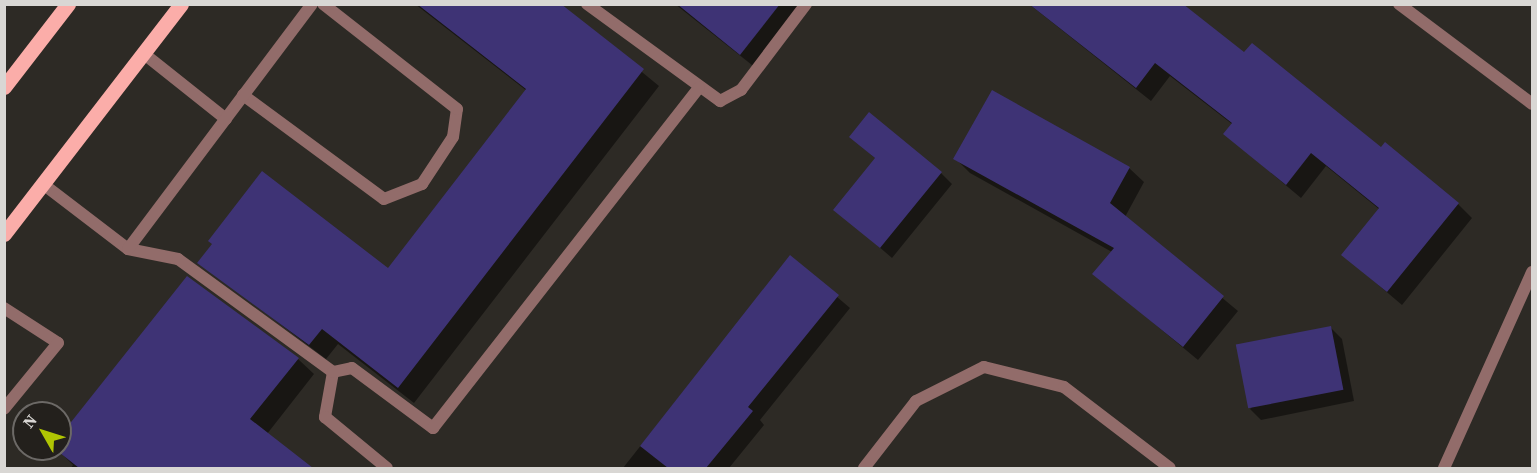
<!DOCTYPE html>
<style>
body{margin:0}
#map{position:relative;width:1537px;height:473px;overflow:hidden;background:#2d2a25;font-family:"Source Serif 4",serif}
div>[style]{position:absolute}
.shadow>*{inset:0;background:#0007}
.building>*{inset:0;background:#3e3375;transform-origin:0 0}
.lane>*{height:12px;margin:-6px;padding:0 6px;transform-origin:6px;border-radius:6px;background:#926c6a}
.street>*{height:12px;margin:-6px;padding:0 6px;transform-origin:6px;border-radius:6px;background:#926c6a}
.primary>*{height:15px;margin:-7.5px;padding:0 7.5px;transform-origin:7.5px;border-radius:7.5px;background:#fbada9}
span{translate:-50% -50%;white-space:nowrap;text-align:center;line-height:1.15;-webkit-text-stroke:5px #23201c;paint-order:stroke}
.frame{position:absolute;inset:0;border:6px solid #d9d7d4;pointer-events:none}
.north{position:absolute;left:12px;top:401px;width:60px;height:60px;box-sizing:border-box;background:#23201c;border:2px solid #6c6966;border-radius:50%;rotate:309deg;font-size:16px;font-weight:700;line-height:24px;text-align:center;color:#d9d7d4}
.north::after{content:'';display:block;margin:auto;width:21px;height:27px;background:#b0c503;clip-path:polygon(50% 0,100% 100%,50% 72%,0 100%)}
</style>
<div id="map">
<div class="shadow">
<i style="clip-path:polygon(415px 4px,559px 4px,659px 86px,414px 403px,338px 344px,326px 359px,199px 262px,388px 270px,527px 91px)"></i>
<i style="clip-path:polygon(675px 4px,808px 4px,757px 69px)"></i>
<i style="clip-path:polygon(1029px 4px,1181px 4px,1245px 54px,1458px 204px,1472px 218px,1402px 305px,1343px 255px,1379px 209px,1326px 166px,1301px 198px,1225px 134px,1232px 124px,1170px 76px,1151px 101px)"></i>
<i style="clip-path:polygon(993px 92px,1129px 168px,1144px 182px,1125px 217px,1238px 311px,1198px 360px,1094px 274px,1112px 252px,970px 173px,955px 158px)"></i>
<i style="clip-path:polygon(851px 137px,941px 173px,952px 184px,892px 258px,835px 209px,876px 159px)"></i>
<i style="clip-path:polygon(790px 257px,850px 308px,760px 420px,764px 425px,729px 468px,623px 468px)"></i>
<i style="clip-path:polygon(1331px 328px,1342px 339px,1354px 401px,1261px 420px,1250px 409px)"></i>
<i style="clip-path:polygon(298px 359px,314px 374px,267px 434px,310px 468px,71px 468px,73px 465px,57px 449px,60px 449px,60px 439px)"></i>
</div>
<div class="building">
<i style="clip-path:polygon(417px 4px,561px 4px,644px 69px,398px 388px,322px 329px,309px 345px,197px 263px,212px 244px,208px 241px,262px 171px,388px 268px,526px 89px)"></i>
<i style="clip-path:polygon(677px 4px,780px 4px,740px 55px)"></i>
<i style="clip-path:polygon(1029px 4px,1183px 4px,1244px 52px,1252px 43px,1381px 147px,1385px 142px,1459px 203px,1387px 292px,1341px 255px,1379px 208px,1311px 153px,1286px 185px,1223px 134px,1232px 123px,1155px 63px,1136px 88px)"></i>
<i style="clip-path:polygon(992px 90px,1130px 167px,1110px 203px,1224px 296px,1183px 347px,1092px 274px,1114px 248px,953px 159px)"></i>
<i style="clip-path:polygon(869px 112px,942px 172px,880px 248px,833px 210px,875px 158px,849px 137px)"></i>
<i style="clip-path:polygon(790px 255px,839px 295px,748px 407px,753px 411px,706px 468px,668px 468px,640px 446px)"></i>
<i style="clip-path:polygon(187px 276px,299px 358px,250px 419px,313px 468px,79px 468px,55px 449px,60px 449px,60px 436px)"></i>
<i style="left:1331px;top:326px;width:65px;height:97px;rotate:79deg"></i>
</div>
<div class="lane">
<i style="left:587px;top:4px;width:165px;rotate:36.1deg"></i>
<i style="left:720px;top:101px;width:24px;rotate:-28deg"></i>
<i style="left:741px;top:90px;width:108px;rotate:-52.9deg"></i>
<i style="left:143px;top:53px;width:106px;rotate:38.5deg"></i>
<i style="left:243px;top:95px;width:175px;rotate:36.4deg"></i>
<i style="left:384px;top:199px;width:41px;rotate:-21.5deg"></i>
<i style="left:422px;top:184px;width:56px;rotate:-56.6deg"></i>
<i style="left:453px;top:137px;width:28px;rotate:-82deg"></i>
<i style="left:457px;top:109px;width:170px;rotate:-141.9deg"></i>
<i style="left:43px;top:184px;width:107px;rotate:37.4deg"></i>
<i style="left:128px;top:249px;width:51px;rotate:11.3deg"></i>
<i style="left:178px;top:259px;width:192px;rotate:36.1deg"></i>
<i style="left:333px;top:372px;width:46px;rotate:100.1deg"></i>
<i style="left:325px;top:417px;width:80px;rotate:39.4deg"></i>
<i style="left:128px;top:249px;width:306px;rotate:-53.1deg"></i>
<i style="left:4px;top:308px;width:64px;rotate:32.9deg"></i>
<i style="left:58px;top:343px;width:85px;rotate:129.3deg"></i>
<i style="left:333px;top:372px;width:19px;rotate:-12deg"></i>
<i style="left:352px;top:368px;width:101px;rotate:36.5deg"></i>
<i style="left:433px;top:428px;width:432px;rotate:-52deg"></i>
</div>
<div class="street">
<i style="left:1399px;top:4px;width:166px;rotate:36.9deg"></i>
<i style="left:864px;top:468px;width:85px;rotate:-52.2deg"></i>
<i style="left:916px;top:401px;width:76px;rotate:-26.6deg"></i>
<i style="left:984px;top:367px;width:82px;rotate:14deg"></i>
<i style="left:1064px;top:387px;width:133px;rotate:37.4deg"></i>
<i style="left:1444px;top:468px;width:215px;rotate:-65.8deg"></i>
</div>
<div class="primary">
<i style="left:4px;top:87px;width:105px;rotate:-52.4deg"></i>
<i style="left:4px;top:234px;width:290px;rotate:-52.4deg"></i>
</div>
<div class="frame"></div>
<div class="north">N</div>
</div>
